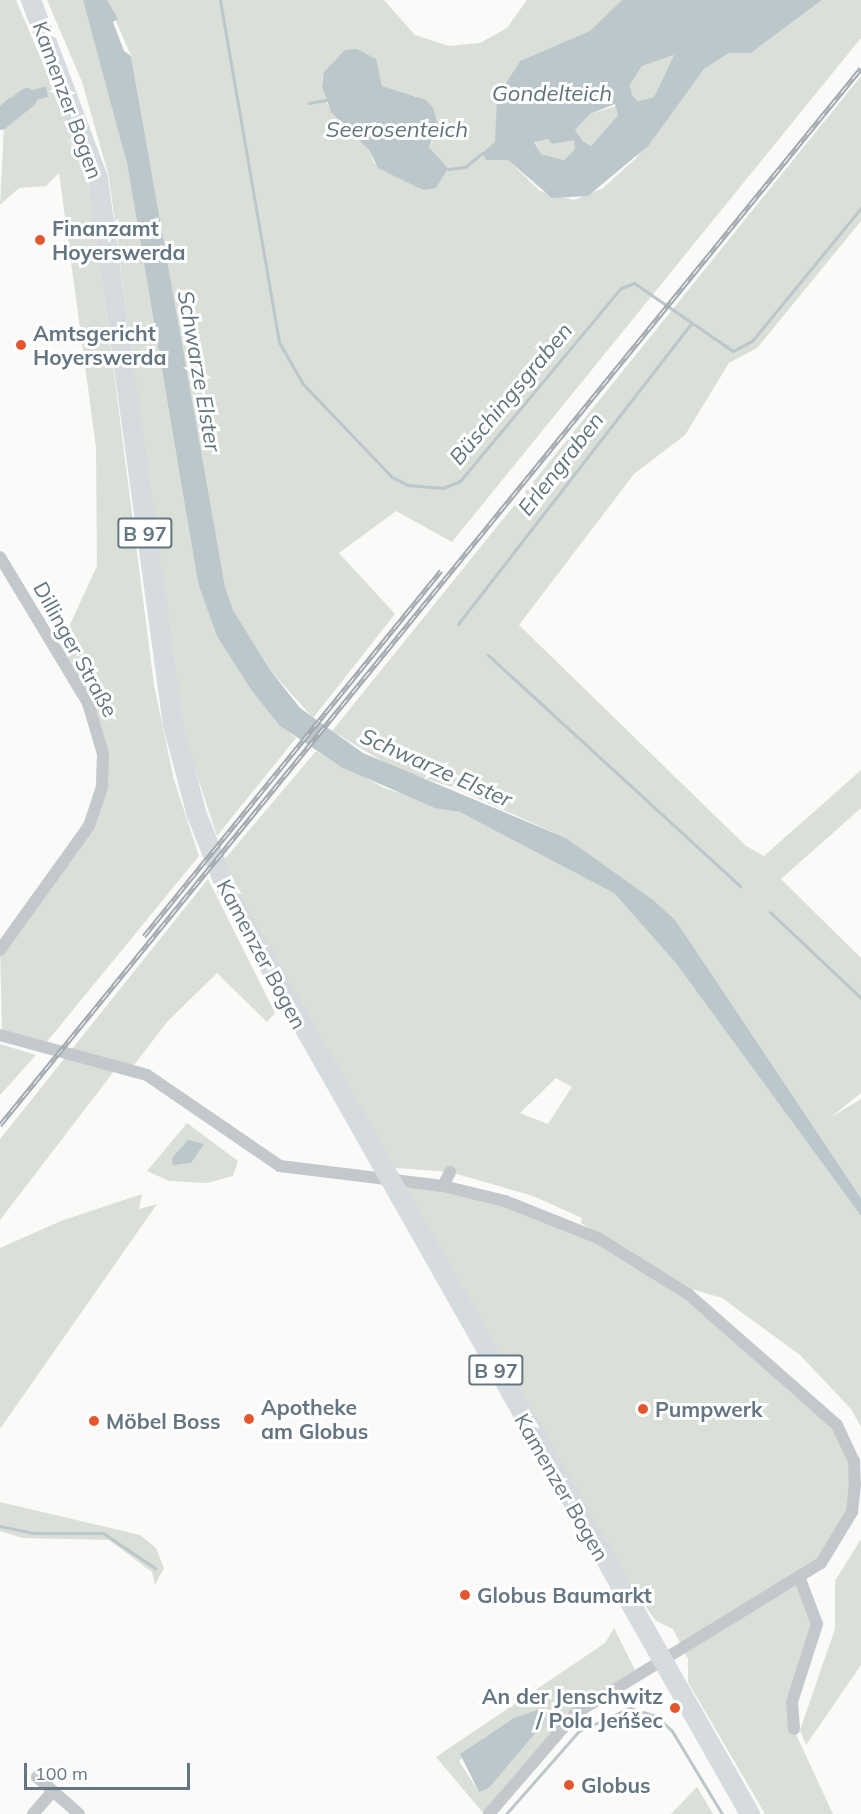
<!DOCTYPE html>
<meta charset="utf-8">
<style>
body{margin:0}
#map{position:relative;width:861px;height:1814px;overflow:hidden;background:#fafaf8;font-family:Mulish,sans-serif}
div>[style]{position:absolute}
.green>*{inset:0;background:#dadfd7}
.water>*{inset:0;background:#bbc7cb}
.stream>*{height:3px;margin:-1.5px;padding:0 1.5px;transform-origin:1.5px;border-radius:1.5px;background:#bbc7cb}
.river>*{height:20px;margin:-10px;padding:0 10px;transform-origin:10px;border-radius:10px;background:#bbc7cb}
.street>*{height:12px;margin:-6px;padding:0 6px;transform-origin:6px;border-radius:6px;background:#c3c8cc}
.primary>*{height:20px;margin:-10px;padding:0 10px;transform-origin:10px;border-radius:10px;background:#d6dbdf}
.rail>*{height:5px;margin-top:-2.5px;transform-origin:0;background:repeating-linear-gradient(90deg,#fff 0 9px,#a2aab0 0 18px);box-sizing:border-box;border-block:2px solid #a2aab0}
.dots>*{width:16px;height:16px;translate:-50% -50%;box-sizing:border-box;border:3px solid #fff;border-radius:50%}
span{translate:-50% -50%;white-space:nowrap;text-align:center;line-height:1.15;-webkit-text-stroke:6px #fff;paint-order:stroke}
.shield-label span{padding:2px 4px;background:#fff;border:2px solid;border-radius:4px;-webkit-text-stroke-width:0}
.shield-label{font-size:20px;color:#657683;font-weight:700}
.street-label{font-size:21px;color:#657683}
.poi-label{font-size:21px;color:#657683;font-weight:700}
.left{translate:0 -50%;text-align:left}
.right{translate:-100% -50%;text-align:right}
.water-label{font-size:22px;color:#60757c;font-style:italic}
.scale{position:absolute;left:24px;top:1763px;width:166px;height:27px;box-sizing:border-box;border:3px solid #657683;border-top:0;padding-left:8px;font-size:18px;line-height:21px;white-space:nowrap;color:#657683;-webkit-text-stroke:4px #fff;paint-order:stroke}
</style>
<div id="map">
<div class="green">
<i style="clip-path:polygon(0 0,16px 0,83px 158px,64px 135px,81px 158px,91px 194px,154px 685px,174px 780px,199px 856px,45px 1044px,2px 1034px,0 943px,92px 811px,104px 754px,60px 646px,97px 566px,96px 447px,59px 173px,46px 186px,19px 188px,0 205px,5px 106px,11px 116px,20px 116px,26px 103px,48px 97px,45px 86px,0 106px)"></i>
<i style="clip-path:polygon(47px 0,83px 0,104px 67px,127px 163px,198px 583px,280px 725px,296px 738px,217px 836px,186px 742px,172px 662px,109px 177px,82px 82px)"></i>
<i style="clip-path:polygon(evenodd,107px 0,384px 0,415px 35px,449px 46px,480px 43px,507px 28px,527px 0,622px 0,591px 31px,520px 61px,497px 97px,496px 141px,486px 160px,508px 160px,540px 191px,574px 200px,603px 188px,635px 159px,704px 69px,729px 53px,751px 53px,822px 0,861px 0,861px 38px,452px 542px,396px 511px,339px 553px,395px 614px,313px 718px,270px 670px,233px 610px,225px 586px,131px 56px,107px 0,379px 73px,382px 86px,393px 94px,416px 96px,437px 133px,429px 147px,448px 168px,423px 190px,374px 163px,369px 150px,327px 104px,322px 78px,379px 73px)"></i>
<i style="clip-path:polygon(674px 55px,654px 97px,638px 101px,632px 95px,630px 85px,642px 66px)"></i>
<i style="clip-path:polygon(861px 76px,861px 221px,757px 348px,729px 363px,685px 435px,634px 474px,519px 625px,746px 846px,764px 856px,861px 770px,861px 808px,781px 879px,861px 958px,861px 1093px,830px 1118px,861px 1099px,861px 1198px,676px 921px,566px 838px,452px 787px,397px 770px,332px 731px)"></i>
<i style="clip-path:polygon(619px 105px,618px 115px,591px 146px,583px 141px,575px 130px,590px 114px)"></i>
<i style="clip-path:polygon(548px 139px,552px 144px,575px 139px,575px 149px,564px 160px,541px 154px,534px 141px)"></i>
<i style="clip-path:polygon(evenodd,316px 751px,384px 788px,460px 812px,585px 873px,614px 893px,675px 962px,861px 1216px,861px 1427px,851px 1409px,800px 1355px,722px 1298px,688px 1288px,581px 1223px,582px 1218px,533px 1196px,450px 1172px,383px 1167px,218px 867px,316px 751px,556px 1078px,572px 1087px,548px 1124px,520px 1113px,556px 1078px)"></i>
<i style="clip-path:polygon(208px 879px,275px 1013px,267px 1022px,217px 973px,167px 1022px,131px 1069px,118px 1066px,0 1220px,0 1139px)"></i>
<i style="clip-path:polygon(0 1044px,36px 1055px,0 1095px)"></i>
<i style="clip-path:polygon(187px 1123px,238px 1161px,233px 1176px,207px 1183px,169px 1181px,147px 1171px)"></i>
<i style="clip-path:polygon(397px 1180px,548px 1216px,687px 1294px,836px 1425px,855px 1484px,837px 1543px,799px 1580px,817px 1631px,787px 1715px,833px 1814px,765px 1814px,688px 1682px,688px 1659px,673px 1629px,656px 1621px,620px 1570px)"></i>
<i style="clip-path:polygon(142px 1194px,139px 1209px,157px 1204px,0 1429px,0 1248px,61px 1221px)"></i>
<i style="clip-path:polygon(0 1502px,140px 1535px,156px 1548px,164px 1568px,155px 1585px,152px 1572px,109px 1540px,22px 1538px,0 1531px)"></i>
<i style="clip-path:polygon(861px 1539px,861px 1665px,806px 1745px,800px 1730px,835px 1629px,835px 1581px)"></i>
<i style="clip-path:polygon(evenodd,614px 1628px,635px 1670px,595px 1695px,484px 1814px,436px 1757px,605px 1643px,614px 1628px,540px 1709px,546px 1713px,544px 1723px,489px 1788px,479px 1792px,459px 1761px,485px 1737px,540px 1709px)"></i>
<i style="clip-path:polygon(697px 1787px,713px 1814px,671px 1814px)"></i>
</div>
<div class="water">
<i style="clip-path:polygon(83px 0,107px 0,118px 19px,113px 22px,124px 51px,131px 56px,225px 586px,233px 610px,270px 670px,300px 708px,363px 753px,566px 838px,653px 900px,676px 921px,861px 1198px,861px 1216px,675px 962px,614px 893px,460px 812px,435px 808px,343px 768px,280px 726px,252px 691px,217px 636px,198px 583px,127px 163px)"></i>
<i style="clip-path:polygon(evenodd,622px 0,822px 0,751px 53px,729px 53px,704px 69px,648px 146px,588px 196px,552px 198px,508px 160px,486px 160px,482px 153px,495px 142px,497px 97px,520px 61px,590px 31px,622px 0,674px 55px,654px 97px,638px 101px,632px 95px,630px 85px,642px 66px,674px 55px,622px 0,615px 104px,618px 115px,591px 146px,583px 141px,575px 130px,590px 114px,615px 104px,622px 0,548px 139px,552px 144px,574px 140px,575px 149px,564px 160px,541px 154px,534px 142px,548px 139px)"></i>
<i style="clip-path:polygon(357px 49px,376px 59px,382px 86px,426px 100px,433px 108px,438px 125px,429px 147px,448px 168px,436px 188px,423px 190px,378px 168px,369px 150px,331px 112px,322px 86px,324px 72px,345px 50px)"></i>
<i style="clip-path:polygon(46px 86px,48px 97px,26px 103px,20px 116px,12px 116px,6px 106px,8px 113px,0 117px,0 106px,9px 98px)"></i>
<i style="clip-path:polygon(188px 1140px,204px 1144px,191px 1163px,173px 1165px,172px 1158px)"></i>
<i style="clip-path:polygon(540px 1709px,546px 1713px,544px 1723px,489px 1788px,479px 1792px,460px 1754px,514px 1718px)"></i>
</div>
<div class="stream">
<i style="left:220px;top:0;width:347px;rotate:80.2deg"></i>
<i style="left:279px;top:342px;width:48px;rotate:60.3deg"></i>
<i style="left:303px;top:384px;width:129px;rotate:46.3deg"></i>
<i style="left:392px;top:477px;width:18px;rotate:27deg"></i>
<i style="left:408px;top:485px;width:35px;rotate:5deg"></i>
<i style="left:443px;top:488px;width:18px;rotate:-22deg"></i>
<i style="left:460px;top:481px;width:251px;rotate:-50.2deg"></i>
<i style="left:621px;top:288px;width:14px;rotate:-21deg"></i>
<i style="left:634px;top:283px;width:120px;rotate:34.5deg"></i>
<i style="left:733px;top:351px;width:21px;rotate:-28deg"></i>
<i style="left:752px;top:341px;width:172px;rotate:-50.7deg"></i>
<i style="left:309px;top:103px;width:17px;rotate:-10deg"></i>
<i style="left:448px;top:169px;width:17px;rotate:-7deg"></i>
<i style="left:465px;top:167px;width:22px;rotate:-39deg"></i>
<i style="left:458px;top:624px;width:380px;rotate:-52.2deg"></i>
<i style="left:488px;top:655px;width:342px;rotate:42.5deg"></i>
<i style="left:770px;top:912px;width:125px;rotate:43.4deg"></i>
<i style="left:0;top:1526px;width:34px;rotate:12deg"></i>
<i style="left:33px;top:1533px;width:70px"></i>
<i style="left:103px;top:1533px;width:63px;rotate:33.9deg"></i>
<i style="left:506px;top:1814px;width:111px;rotate:-48.7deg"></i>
<i style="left:579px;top:1731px;width:56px;rotate:-24.3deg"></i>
<i style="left:630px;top:1708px;width:27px;rotate:17deg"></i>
<i style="left:656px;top:1716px;width:22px;rotate:43deg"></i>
<i style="left:672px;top:1731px;width:97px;rotate:58.9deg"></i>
</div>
<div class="river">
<i style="left:0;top:120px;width:35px;rotate:-39deg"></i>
</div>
<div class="street">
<i style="left:0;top:557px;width:170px;rotate:58.9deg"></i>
<i style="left:88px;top:703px;width:53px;rotate:73.6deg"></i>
<i style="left:103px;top:754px;width:33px;rotate:92deg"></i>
<i style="left:102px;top:787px;width:41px;rotate:108.4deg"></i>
<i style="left:89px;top:826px;width:153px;rotate:125.7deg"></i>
<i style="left:0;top:1035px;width:152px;rotate:15.2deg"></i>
<i style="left:147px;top:1075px;width:161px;rotate:34.4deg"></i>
<i style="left:280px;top:1166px;width:164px;rotate:7deg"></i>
<i style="left:443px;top:1186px;width:64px;rotate:13.6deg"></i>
<i style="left:505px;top:1201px;width:100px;rotate:21.7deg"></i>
<i style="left:598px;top:1238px;width:106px;rotate:31.9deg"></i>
<i style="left:688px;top:1294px;width:198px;rotate:41.3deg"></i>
<i style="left:837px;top:1425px;width:40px;rotate:65deg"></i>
<i style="left:854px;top:1461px;width:23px;rotate:88deg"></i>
<i style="left:855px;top:1484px;width:28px;rotate:96deg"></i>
<i style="left:852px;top:1512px;width:60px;rotate:121.3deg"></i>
<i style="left:821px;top:1563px;width:289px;rotate:148.5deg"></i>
<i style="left:575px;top:1714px;width:132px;rotate:130.7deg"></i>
<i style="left:443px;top:1186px;width:16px;rotate:-63deg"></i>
<i style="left:794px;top:1729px;width:27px;rotate:-94deg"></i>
<i style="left:792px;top:1702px;width:82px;rotate:-72.2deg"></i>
<i style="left:817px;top:1624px;width:48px;rotate:-110.7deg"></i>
<i style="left:37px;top:1777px;width:56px;rotate:41.4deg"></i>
<i style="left:33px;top:1814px;width:30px;rotate:-49deg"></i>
</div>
<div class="primary">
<i style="left:31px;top:0;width:190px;rotate:69.4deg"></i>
<i style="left:98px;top:178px;width:552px;rotate:82.19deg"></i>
<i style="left:173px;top:725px;width:93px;rotate:75.1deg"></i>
<i style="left:197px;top:815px;width:84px;rotate:68.3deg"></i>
<i style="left:228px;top:893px;width:1059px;rotate:60.46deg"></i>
</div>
<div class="rail">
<i style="left:144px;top:936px;width:471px;rotate:-50.9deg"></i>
<i style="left:0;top:1125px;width:1363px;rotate:-50.83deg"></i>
</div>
<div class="dots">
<i style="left:40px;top:240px;background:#e4572e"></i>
<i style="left:21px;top:345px;background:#e4572e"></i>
<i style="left:643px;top:1409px;background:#e4572e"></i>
<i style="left:249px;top:1419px;background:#e4572e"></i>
<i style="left:94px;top:1421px;background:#e4572e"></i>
<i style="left:465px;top:1595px;background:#e4572e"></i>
<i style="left:675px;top:1708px;background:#e4572e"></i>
<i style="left:569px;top:1785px;background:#e4572e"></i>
</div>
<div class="shield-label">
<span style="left:145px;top:533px">B 97</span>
<span style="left:496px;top:1370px">B 97</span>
</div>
<div class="street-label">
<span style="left:68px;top:100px;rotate:70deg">Kamenzer Bogen</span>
<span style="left:76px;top:649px;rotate:61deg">Dillinger Straße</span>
<span style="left:262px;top:954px;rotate:62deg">Kamenzer Bogen</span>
<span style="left:562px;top:1487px;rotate:60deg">Kamenzer Bogen</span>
</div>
<div class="poi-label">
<span class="left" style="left:52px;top:240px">Finanzamt<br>Hoyerswerda</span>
<span class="left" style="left:33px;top:345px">Amtsgericht<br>Hoyerswerda</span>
<span class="left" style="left:261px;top:1419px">Apotheke<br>am Globus</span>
<span class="left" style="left:655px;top:1409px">Pumpwerk</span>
<span class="left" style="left:106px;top:1421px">Möbel Boss</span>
<span class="left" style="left:477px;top:1595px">Globus Baumarkt</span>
<span class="right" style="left:663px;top:1708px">An der Jenschwitz<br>/ Pola Jeńšec</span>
<span class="left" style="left:581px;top:1785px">Globus</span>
</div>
<div class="water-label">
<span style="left:552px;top:94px">Gondelteich</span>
<span style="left:397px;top:130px">Seerosenteich</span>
<span style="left:199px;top:371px;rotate:80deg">Schwarze Elster</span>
<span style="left:511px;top:394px;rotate:-50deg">Büschingsgraben</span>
<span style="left:561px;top:464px;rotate:-52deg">Erlengraben</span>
<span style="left:436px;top:768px;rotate:24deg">Schwarze Elster</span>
</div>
<div class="scale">100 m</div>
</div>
